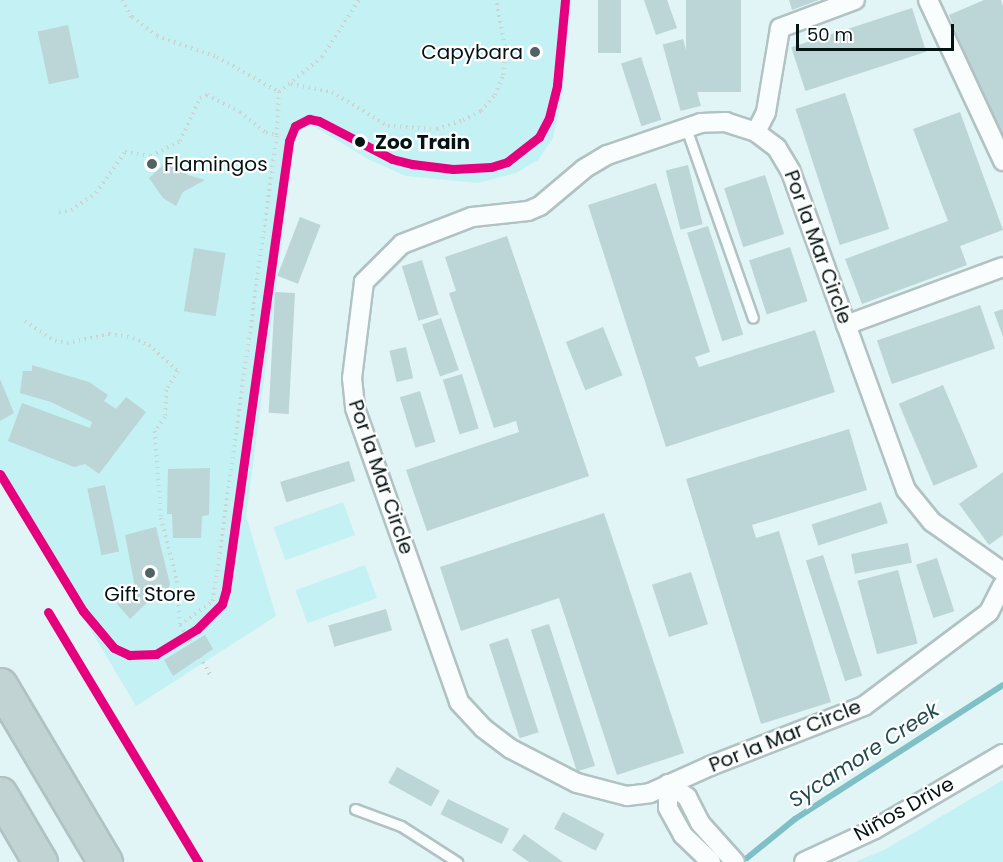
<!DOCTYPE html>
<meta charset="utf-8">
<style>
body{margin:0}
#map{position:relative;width:1003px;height:862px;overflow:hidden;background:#e1f4f6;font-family:Poppins,sans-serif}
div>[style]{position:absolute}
.green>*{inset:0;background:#c4f1f4;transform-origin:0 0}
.stream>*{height:6px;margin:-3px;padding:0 3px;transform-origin:3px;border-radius:3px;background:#7ec0c5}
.building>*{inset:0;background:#bcd5d7;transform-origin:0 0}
.path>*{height:4px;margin-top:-2px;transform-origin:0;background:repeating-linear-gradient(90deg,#cdd3d3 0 1.5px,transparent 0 6px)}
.roads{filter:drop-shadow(2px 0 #b1c2c3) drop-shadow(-2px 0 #b1c2c3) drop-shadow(0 2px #b1c2c3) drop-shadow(0 -2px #b1c2c3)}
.service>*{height:9px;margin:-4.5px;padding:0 4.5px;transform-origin:4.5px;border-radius:4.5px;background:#fafdfe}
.minor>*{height:18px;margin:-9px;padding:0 9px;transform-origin:9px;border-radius:9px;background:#fafdfe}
.motorway>*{height:33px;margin:-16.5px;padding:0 16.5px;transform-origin:16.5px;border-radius:16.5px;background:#c2d3d4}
.rail>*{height:7px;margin-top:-3.5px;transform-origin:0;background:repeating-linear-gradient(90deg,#fff 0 14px,#b6baba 0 28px);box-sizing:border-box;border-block:2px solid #b6baba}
.rail-1>*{height:9px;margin:-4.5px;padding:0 4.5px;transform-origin:4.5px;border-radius:4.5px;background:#e5007d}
.dots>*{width:16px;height:16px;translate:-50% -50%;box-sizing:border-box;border:3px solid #fff;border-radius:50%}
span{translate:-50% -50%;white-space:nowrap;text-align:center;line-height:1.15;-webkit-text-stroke:4.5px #fff;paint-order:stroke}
.poi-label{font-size:20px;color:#041314}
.right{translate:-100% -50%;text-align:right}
.left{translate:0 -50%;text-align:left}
.stop-label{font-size:20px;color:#041314;font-weight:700}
.street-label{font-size:20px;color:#041314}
.water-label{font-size:21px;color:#234b4e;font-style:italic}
.scale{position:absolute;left:796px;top:24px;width:158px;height:27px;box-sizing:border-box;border:3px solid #041314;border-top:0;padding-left:8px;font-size:18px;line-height:21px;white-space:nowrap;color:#041314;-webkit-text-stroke:4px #fff;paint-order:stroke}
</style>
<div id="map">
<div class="green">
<i style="clip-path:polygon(0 0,572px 0,563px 92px,553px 138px,538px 160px,516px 173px,478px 183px,406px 176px,370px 160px,315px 127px,303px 127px,296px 136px,246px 516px,276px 616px,136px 706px,0 477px)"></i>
<i style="left:343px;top:502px;width:35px;height:74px;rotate:70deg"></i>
<i style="left:365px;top:565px;width:35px;height:74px;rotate:70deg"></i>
<i style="clip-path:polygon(1003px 780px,1003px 862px,855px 862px,886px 849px)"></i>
</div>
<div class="stream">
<i style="left:747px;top:858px;width:62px;rotate:-39.1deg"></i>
<i style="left:795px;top:819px;width:247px;rotate:-32.8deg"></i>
</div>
<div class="building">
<i style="left:598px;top:0;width:23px;height:53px"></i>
<i style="clip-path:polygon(644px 0,667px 0,677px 28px,656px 35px)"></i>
<i style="left:686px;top:0;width:55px;height:92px"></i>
<i style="clip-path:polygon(789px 0,819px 0,792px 10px)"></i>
<i style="clip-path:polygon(984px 0,1001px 0,1003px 6px,1003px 145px,949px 15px)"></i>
<i style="left:912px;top:8px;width:46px;height:127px;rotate:72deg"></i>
<i style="left:68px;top:25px;width:54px;height:31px;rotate:78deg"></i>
<i style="left:683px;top:39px;width:69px;height:21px;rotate:75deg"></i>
<i style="left:641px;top:57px;width:66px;height:21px;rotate:72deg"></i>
<i style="left:845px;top:93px;width:143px;height:52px;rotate:72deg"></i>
<i style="clip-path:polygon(960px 112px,1003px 230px,960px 246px,967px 265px,862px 304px,845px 259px,948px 221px,913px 129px)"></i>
<i style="clip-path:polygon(169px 160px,188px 175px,205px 180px,183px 192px,176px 206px,163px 198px,149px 178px)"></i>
<i style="left:688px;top:165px;width:61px;height:23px;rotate:76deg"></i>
<i style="left:765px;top:175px;width:62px;height:43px;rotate:72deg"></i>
<i style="clip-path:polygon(656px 183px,710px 352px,695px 357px,699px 367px,815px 330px,835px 392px,666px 447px,588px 205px)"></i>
<i style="left:300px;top:217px;width:22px;height:63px;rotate:21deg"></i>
<i style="left:708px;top:226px;width:114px;height:22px;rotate:72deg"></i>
<i style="clip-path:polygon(507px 236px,589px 476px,427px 531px,406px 470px,519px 432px,516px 421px,494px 428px,449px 293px,456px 291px,445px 257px)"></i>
<i style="left:790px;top:247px;width:57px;height:43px;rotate:72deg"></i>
<i style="left:194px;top:248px;width:32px;height:64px;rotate:9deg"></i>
<i style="left:422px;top:260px;width:57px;height:21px;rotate:73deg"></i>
<i style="left:275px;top:292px;width:20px;height:121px;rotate:3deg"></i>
<i style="left:980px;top:305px;width:46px;height:109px;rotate:71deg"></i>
<i style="clip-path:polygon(1003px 309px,1003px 337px,994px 312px)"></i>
<i style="left:441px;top:318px;width:55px;height:20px;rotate:71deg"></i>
<i style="left:603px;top:327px;width:52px;height:40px;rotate:68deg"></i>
<i style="left:406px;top:347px;width:32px;height:17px;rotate:77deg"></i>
<i style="clip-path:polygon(32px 365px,89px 382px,108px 395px,104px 401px,116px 409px,126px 397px,146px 412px,99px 474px,85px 464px,74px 467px,8px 441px,22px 403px,90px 428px,92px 422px,51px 402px,20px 393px,23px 371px,32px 371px)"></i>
<i style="left:462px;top:374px;width:57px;height:20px;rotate:73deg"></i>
<i style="clip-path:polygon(0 379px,14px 413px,0 421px)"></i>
<i style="left:943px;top:385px;width:89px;height:48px;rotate:67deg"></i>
<i style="left:420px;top:391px;width:53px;height:21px;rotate:73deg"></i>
<i style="clip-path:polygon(849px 429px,867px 490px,752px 525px,756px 538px,779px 531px,831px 702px,761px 724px,686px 479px)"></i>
<i style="left:349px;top:461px;width:21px;height:72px;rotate:73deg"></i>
<i style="clip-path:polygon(210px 468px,209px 515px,202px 516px,201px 538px,173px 538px,172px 514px,167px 514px,168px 469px)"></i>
<i style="clip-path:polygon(1003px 472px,1003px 535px,989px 545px,959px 504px)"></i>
<i style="left:105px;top:485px;width:68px;height:18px;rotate:78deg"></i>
<i style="left:881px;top:502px;width:22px;height:73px;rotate:72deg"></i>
<i style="clip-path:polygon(604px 513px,684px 753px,617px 775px,559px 598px,461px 631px,440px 567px)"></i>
<i style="clip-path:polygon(156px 527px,170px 584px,165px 600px,154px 596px,130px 619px,117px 604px,135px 587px,125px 535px)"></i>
<i style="left:908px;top:543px;width:20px;height:58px;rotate:79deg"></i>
<i style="left:823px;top:555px;width:127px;height:18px;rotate:72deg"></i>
<i style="left:937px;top:558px;width:56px;height:22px;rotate:72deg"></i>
<i style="left:898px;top:570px;width:76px;height:42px;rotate:75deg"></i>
<i style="left:691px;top:572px;width:55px;height:41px;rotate:72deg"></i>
<i style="left:386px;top:609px;width:22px;height:60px;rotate:74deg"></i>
<i style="left:549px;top:624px;width:149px;height:19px;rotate:72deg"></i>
<i style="clip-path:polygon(205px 635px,213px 649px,173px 676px,164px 660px)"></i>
<i style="left:508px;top:638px;width:99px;height:20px;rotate:72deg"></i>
<i style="left:397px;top:767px;width:49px;height:18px;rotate:29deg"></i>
<i style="left:448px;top:799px;width:68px;height:17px;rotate:26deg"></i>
<i style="left:563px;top:812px;width:47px;height:19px;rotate:28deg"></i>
<i style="clip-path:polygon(524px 834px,563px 862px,529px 862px,512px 850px)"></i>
</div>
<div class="path">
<i style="left:122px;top:0;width:20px;rotate:60deg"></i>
<i style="left:132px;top:17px;width:31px;rotate:37deg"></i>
<i style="left:157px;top:36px;width:64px;rotate:19.3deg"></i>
<i style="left:217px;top:57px;width:71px;rotate:29.4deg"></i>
<i style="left:291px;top:84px;width:42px;rotate:11deg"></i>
<i style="left:332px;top:92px;width:66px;rotate:31.3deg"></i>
<i style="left:388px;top:126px;width:49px;rotate:3.5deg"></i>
<i style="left:437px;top:129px;width:28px;rotate:-19deg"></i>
<i style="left:463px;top:120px;width:20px;rotate:-27deg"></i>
<i style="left:481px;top:111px;width:21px;rotate:-49deg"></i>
<i style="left:495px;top:95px;width:22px;rotate:-68deg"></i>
<i style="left:503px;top:75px;width:23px;rotate:-83deg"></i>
<i style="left:506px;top:52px;width:53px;rotate:-100.9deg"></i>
<i style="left:279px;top:92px;width:55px;rotate:-39.1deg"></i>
<i style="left:322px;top:57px;width:68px;rotate:-57deg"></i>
<i style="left:59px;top:212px;width:12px;rotate:-9deg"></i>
<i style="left:71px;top:210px;width:30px;rotate:-34deg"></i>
<i style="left:96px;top:193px;width:50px;rotate:-54.7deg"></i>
<i style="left:125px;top:152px;width:26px;rotate:9deg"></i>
<i style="left:151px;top:156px;width:33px;rotate:-27deg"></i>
<i style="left:180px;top:141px;width:47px;rotate:-65.1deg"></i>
<i style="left:200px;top:98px;width:8px;rotate:-23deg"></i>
<i style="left:207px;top:95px;width:37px;rotate:27deg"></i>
<i style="left:240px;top:112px;width:33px;rotate:39deg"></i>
<i style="left:266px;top:133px;width:11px;rotate:10deg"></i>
<i style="left:25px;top:321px;width:36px;rotate:34deg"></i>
<i style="left:55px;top:341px;width:12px;rotate:9deg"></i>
<i style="left:67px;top:343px;width:43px;rotate:-12.1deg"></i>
<i style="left:109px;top:334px;width:24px;rotate:9deg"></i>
<i style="left:133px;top:338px;width:17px;rotate:24deg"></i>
<i style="left:149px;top:345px;width:39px;rotate:42deg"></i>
<i style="left:178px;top:371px;width:22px;rotate:122deg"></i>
<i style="left:166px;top:390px;width:27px;rotate:92deg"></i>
<i style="left:165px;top:417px;width:17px;rotate:126deg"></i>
<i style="left:155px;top:431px;width:87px;rotate:86.1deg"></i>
<i style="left:161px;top:518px;width:65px;rotate:75.7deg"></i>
<i style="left:177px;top:581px;width:44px;rotate:86.1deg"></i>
<i style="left:180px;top:625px;width:21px;rotate:59deg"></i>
<i style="left:180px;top:625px;width:41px;rotate:-36deg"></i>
<i style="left:213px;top:601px;width:470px;rotate:-82.2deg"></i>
<i style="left:277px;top:135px;width:43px;rotate:-87.3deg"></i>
<i style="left:200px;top:657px;width:22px;rotate:60deg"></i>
</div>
<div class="roads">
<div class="service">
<i style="left:686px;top:128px;width:201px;rotate:70.6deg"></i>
<i style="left:355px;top:809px;width:49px;rotate:20.3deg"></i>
<i style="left:401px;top:826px;width:67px;rotate:32.7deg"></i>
</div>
<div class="minor">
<i style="left:928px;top:0;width:178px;rotate:65deg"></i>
<i style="left:756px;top:132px;width:22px;rotate:-63deg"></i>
<i style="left:766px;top:112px;width:85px;rotate:-80.5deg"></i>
<i style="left:780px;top:28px;width:80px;rotate:-20.5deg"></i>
<i style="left:846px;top:325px;width:167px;rotate:-20.3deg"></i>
<i style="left:1003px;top:572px;width:87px;rotate:-144.8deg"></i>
<i style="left:932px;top:522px;width:41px;rotate:-129.1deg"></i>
<i style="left:906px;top:490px;width:340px;rotate:-109.9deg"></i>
<i style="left:790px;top:170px;width:26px;rotate:-121deg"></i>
<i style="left:777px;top:148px;width:26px;rotate:-143deg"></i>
<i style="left:756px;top:132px;width:32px;rotate:-162deg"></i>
<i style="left:726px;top:122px;width:25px;rotate:178deg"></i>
<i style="left:701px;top:123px;width:99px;rotate:161.2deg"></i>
<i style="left:607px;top:155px;width:27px;rotate:149deg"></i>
<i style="left:584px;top:169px;width:57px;rotate:139.9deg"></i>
<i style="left:540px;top:206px;width:13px;rotate:157deg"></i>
<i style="left:528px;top:211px;width:56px;rotate:173.9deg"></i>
<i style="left:472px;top:217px;width:75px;rotate:158.9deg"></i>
<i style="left:402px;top:244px;width:54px;rotate:135deg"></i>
<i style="left:364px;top:282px;width:97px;rotate:97.1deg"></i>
<i style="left:352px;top:378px;width:30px;rotate:84deg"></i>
<i style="left:355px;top:408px;width:312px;rotate:70.5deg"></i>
<i style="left:459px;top:702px;width:35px;rotate:47deg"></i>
<i style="left:483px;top:728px;width:35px;rotate:37deg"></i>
<i style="left:511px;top:749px;width:74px;rotate:27.3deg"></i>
<i style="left:577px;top:783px;width:52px;rotate:14.6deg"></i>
<i style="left:627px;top:796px;width:23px;rotate:-7deg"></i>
<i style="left:650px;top:793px;width:66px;rotate:-24.2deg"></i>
<i style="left:710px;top:766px;width:165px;rotate:-21.3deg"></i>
<i style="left:864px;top:706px;width:156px;rotate:-36.9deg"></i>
<i style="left:989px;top:612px;width:30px;rotate:-63deg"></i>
<i style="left:668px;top:784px;width:23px;rotate:34deg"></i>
<i style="left:687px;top:797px;width:29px;rotate:63deg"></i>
<i style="left:700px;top:823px;width:52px;rotate:48.1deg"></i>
<i style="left:668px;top:784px;width:24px;rotate:90deg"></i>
<i style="left:668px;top:808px;width:31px;rotate:61deg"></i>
<i style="left:683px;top:835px;width:39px;rotate:44deg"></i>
<i style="left:804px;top:862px;width:78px;rotate:-24.9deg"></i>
<i style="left:875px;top:829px;width:148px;rotate:-30.4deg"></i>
</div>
<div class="motorway">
<i style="left:0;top:685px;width:206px;rotate:59.3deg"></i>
<i style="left:0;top:794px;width:79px;rotate:59.5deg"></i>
</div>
</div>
<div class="rail">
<i style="left:0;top:474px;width:160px;rotate:58.8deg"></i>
<i style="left:83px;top:611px;width:48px;rotate:50deg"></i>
<i style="left:114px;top:648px;width:17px;rotate:25deg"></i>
<i style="left:129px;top:655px;width:27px;rotate:-2deg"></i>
<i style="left:156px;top:654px;width:48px;rotate:-31.4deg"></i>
<i style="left:197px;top:629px;width:35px;rotate:-45deg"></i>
<i style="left:222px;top:604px;width:15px;rotate:-74deg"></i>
<i style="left:226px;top:590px;width:453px;rotate:-82deg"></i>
<i style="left:289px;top:141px;width:16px;rotate:-68deg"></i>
<i style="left:295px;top:126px;width:16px;rotate:-27deg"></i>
<i style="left:309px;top:119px;width:10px;rotate:11deg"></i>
<i style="left:319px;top:121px;width:82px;rotate:27.5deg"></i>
<i style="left:392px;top:159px;width:21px;rotate:14deg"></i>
<i style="left:412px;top:164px;width:41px;rotate:7deg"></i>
<i style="left:453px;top:169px;width:38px;rotate:-3deg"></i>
<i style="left:491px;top:167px;width:17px;rotate:-17deg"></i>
<i style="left:507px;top:162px;width:41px;rotate:-38deg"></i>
<i style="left:539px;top:137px;width:21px;rotate:-62deg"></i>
<i style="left:549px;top:118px;width:34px;rotate:-76deg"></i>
<i style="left:557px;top:85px;width:85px;rotate:-84.6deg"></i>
</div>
<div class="rail-1">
<i style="left:0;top:474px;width:160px;rotate:58.8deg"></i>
<i style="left:83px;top:611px;width:48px;rotate:50deg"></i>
<i style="left:114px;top:648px;width:17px;rotate:25deg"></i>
<i style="left:129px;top:655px;width:27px;rotate:-2deg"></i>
<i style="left:156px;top:654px;width:48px;rotate:-31.4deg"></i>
<i style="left:197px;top:629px;width:35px;rotate:-45deg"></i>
<i style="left:222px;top:604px;width:15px;rotate:-74deg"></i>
<i style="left:226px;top:590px;width:453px;rotate:-82deg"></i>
<i style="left:289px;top:141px;width:16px;rotate:-68deg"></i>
<i style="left:295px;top:126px;width:16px;rotate:-27deg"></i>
<i style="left:309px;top:119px;width:10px;rotate:11deg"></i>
<i style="left:319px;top:121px;width:82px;rotate:27.5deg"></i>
<i style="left:392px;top:159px;width:21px;rotate:14deg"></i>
<i style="left:412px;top:164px;width:41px;rotate:7deg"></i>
<i style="left:453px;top:169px;width:38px;rotate:-3deg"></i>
<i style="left:491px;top:167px;width:17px;rotate:-17deg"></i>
<i style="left:507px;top:162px;width:41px;rotate:-38deg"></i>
<i style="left:539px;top:137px;width:21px;rotate:-62deg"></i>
<i style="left:549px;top:118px;width:34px;rotate:-76deg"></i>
<i style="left:557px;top:85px;width:85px;rotate:-84.6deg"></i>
<i style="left:48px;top:612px;width:292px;rotate:59deg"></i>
</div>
<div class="dots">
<i style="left:535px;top:52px;background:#516263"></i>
<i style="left:360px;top:142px;background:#041314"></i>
<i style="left:152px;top:164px;background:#516263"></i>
<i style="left:150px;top:573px;background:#516263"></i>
</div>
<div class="poi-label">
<span class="right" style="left:523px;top:52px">Capybara</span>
<span class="left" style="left:164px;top:164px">Flamingos</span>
<span style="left:150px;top:594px">Gift Store</span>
</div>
<div class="stop-label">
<span class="left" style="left:375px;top:142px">Zoo Train</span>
</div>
<div class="street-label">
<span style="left:818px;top:247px;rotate:70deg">Por la Mar Circle</span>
<span style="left:381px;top:477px;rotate:71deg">Por la Mar Circle</span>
<span style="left:785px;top:736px;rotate:-22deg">Por la Mar Circle</span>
<span style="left:904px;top:809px;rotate:-29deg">Niños Drive</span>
</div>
<div class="water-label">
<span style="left:864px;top:755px;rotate:-33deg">Sycamore Creek</span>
</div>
<div class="scale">50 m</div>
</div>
